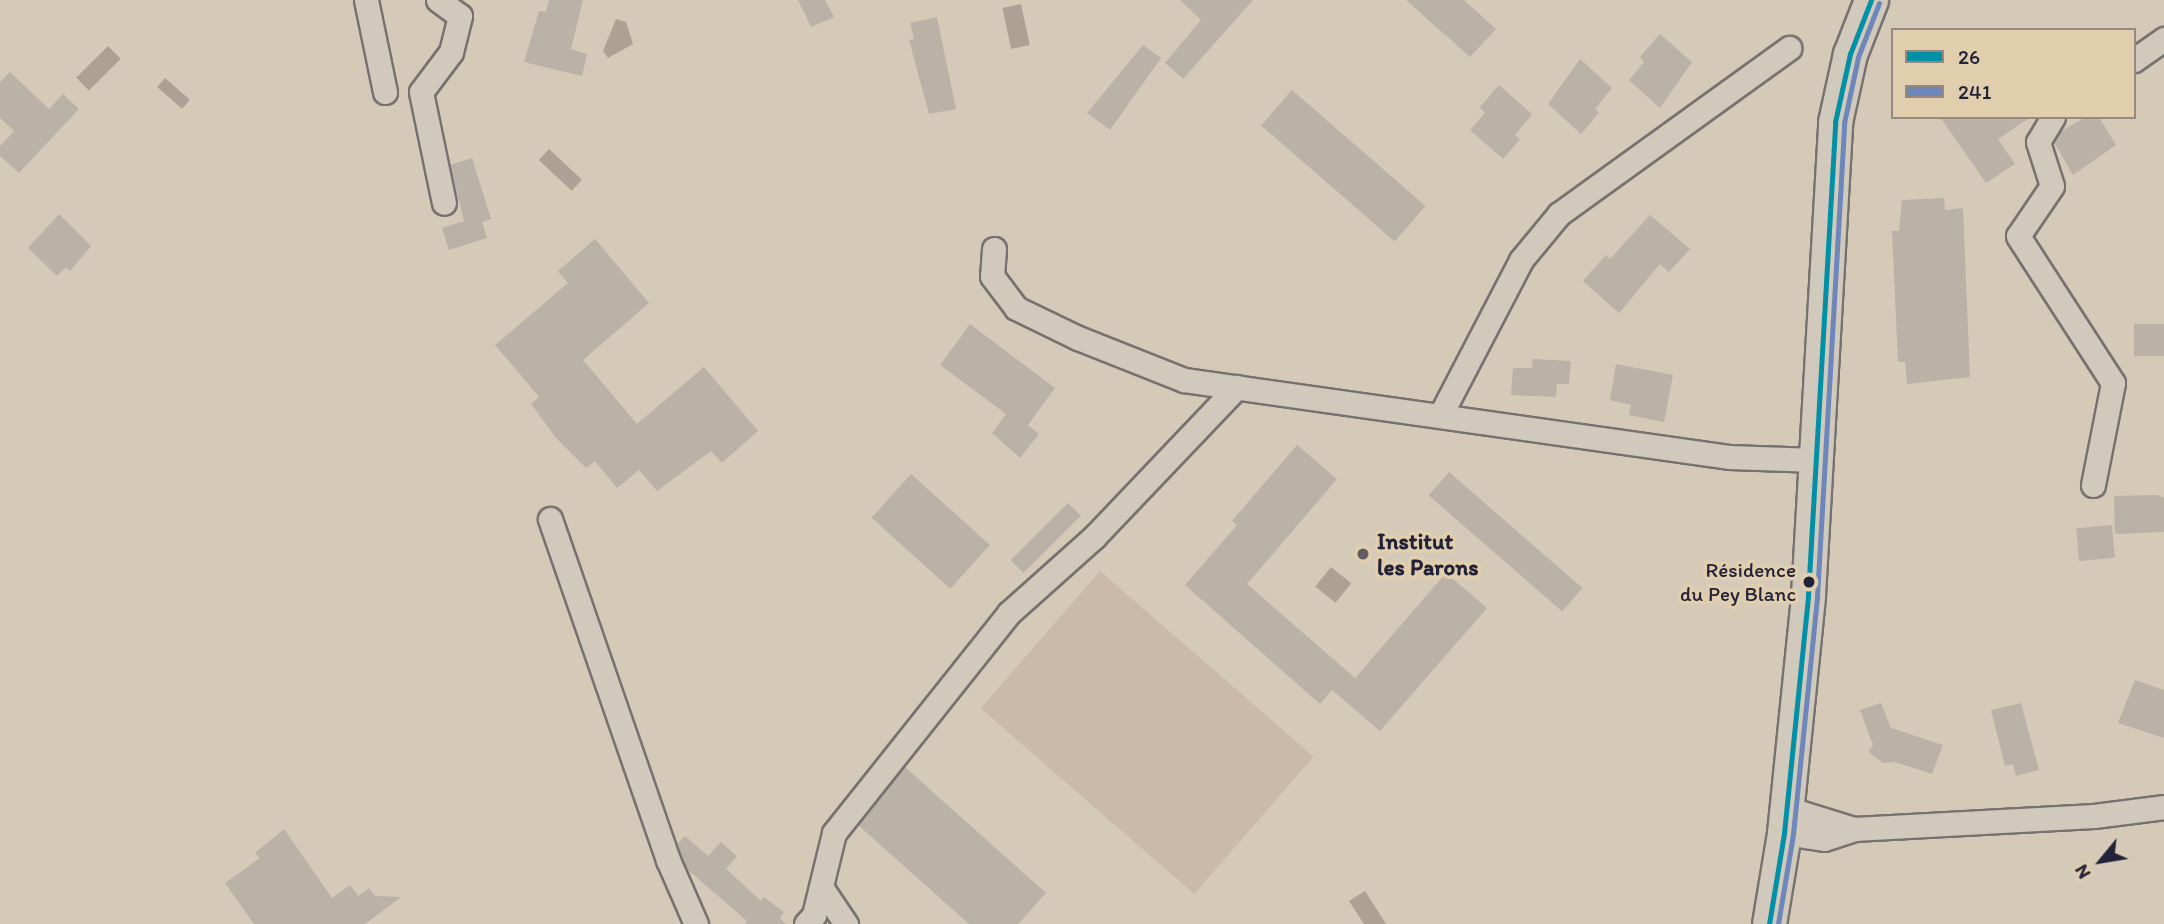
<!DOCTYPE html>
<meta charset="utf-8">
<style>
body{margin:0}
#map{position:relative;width:2164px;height:924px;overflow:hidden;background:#d5cab8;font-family:Itim,sans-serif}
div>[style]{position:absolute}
.green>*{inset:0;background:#c9bba7;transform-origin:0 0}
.water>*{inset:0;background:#aea194;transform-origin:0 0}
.building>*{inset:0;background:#bab2a7;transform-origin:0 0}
.roads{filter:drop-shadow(2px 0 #77726f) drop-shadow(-2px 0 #77726f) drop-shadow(0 2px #77726f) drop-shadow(0 -2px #77726f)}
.street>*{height:23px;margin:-11.5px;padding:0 11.5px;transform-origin:11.5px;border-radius:11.5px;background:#d1c9bc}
.secondary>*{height:33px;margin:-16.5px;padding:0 16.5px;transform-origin:16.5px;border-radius:16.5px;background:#d1c9bc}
.bus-1>*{height:5px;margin:-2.5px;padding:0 2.5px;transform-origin:2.5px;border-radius:2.5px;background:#0290a6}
.bus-2>*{height:5px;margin:-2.5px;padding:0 2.5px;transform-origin:2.5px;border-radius:2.5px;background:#6d87ba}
.dots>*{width:19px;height:19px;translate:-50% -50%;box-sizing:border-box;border:4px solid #e1ceac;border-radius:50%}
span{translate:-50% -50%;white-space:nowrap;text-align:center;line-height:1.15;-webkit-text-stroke:7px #e1ceac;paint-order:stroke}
.bus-label{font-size:21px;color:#22223b}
.right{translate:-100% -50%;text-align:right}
.poi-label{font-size:23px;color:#22223b;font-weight:700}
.left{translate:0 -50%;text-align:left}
.legend{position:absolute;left:1891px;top:28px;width:245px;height:91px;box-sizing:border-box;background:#e1ceac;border:2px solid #95897f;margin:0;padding:9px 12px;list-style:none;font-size:21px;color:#22223b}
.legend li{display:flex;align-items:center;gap:14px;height:35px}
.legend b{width:35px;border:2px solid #95897f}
.north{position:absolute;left:2066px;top:826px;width:70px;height:70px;-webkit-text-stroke:5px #e1ceac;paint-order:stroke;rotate:240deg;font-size:19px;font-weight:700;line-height:28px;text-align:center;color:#22223b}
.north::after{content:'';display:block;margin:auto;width:24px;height:32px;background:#22223b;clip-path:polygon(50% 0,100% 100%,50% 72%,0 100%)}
</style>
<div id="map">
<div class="green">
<i style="left:1100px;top:571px;width:283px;height:182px;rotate:41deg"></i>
</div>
<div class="water">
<i style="left:1021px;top:4px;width:42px;height:19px;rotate:78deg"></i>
<i style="clip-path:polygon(616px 19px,626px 22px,633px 44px,608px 58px,603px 51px)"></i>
<i style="left:108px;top:46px;width:18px;height:45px;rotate:45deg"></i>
<i style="left:165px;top:78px;width:33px;height:12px;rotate:41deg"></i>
<i style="left:549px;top:149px;width:45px;height:15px;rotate:43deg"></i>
<i style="left:1331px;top:567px;width:26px;height:25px;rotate:39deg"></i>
<i style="clip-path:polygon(1365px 891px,1386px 924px,1364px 924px,1349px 901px)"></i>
</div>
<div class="building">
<i style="clip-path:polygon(549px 0,583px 0,571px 49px,587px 54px,582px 76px,524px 62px,539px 11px,546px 12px)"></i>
<i style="clip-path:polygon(798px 0,825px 0,834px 17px,811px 27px)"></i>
<i style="clip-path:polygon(1180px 0,1253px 0,1183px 79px,1165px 63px,1201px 20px)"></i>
<i style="clip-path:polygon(1406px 0,1464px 0,1496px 29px,1470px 57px)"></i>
<i style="clip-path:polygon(937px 17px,956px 109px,929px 114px,909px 40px,914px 39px,910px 23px)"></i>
<i style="clip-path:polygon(1660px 34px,1692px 62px,1660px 108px,1629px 80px,1644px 62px,1640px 57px)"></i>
<i style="clip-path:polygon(1143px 45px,1161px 58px,1110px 130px,1087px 113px)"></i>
<i style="clip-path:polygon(1580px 59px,1612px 88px,1595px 109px,1599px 113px,1581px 134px,1548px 104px)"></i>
<i style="clip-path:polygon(10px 72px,49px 109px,63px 94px,79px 109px,19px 173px,0 156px,0 146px,14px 131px,0 118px,0 82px)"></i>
<i style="clip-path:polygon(1499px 85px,1532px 114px,1515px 135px,1520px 139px,1503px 159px,1470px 130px,1485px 113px,1480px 107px)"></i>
<i style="left:1292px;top:90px;width:177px;height:47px;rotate:41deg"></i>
<i style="clip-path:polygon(1940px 117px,2031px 117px,1998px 139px,2015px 164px,1986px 183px)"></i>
<i style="clip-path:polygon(2086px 117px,2099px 117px,2116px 145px,2073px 175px,2054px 142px,2060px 132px)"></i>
<i style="clip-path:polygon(472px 158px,491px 219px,482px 222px,487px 238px,449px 250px,442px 228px,464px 221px,450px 165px)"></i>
<i style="clip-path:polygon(1944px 198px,1945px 210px,1963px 208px,1970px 377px,1907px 384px,1905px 362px,1898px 362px,1892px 231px,1899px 231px,1902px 200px)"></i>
<i style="clip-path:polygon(59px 214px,91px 246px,70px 271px,66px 267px,57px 276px,28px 248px)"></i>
<i style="clip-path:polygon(1650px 215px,1690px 249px,1669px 272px,1660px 264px,1619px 313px,1583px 281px,1606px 255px,1610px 259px)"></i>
<i style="clip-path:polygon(595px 239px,649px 303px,583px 360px,605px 386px,637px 424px,704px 367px,758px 431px,722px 463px,711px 451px,657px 491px,639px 470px,617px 488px,595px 461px,586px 468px,556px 438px,531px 404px,539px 397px,495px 345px,568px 283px,558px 271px)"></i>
<i style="clip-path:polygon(970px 324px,1055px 388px,1028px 425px,1039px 434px,1020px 458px,992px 433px,1006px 414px,940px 365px)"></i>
<i style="left:2164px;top:324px;width:32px;height:30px;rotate:90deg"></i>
<i style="clip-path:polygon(1533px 359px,1571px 361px,1569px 384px,1557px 384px,1556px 397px,1511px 395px,1513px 368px,1532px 368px)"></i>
<i style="clip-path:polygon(1616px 364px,1673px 375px,1664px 422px,1629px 415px,1631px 405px,1610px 400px)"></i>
<i style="clip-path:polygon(1297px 445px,1337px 479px,1247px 584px,1355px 678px,1446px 573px,1487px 608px,1380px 731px,1332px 690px,1320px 704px,1185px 585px,1237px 525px,1232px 521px)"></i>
<i style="left:1449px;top:472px;width:177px;height:31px;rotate:41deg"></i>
<i style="left:911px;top:474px;width:106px;height:59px;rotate:42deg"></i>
<i style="clip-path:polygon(2158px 495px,2164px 498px,2164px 532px,2115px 534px,2114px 496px)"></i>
<i style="left:1068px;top:503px;width:18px;height:81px;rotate:45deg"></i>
<i style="left:2112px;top:525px;width:33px;height:36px;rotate:85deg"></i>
<i style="clip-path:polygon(2135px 680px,2164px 690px,2164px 738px,2118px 723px)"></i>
<i style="clip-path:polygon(1881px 703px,1891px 728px,1943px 745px,1932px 774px,1895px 762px,1883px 763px,1869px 752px,1873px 745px,1860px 710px)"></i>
<i style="clip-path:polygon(2021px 703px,2039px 770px,2016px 776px,2013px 764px,2005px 766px,1991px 710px)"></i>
<i style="clip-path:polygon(905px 767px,1046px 893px,1018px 924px,969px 924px,858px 825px)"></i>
<i style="clip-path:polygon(284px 829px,332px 898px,350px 885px,358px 896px,369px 888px,375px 896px,401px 897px,365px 924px,254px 924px,225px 883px,260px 858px,255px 853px)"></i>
<i style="clip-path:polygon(685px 836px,708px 856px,721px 842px,737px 856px,726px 869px,761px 901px,764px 897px,784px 912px,780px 918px,786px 924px,745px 924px,747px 921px,688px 870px,677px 844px)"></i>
</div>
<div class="roads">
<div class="street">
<i style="left:366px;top:0;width:94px;rotate:78.3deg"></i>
<i style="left:438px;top:0;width:27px;rotate:36deg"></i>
<i style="left:460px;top:16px;width:37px;rotate:104deg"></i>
<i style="left:451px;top:52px;width:50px;rotate:126.9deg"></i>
<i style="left:421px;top:92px;width:113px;rotate:78.3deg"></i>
<i style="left:2134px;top:60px;width:37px;rotate:-35deg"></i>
<i style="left:2053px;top:117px;width:29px;rotate:121deg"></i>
<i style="left:2038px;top:142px;width:46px;rotate:72.3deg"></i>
<i style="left:2052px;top:186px;width:60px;rotate:124.2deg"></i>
<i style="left:2018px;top:236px;width:175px;rotate:57.1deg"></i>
<i style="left:2113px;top:383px;width:104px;rotate:101.1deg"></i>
<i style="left:994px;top:249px;width:27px;rotate:94deg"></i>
<i style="left:992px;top:276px;width:40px;rotate:53deg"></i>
<i style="left:1016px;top:308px;width:69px;rotate:25.8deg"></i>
<i style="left:1078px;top:338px;width:114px;rotate:21.6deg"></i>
<i style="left:1184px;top:380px;width:550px;rotate:8.04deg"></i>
<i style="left:1729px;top:457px;width:87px;rotate:2deg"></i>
<i style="left:1441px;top:414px;width:174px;rotate:-62.5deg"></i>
<i style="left:1521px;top:260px;width:60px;rotate:-50.4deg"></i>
<i style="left:1559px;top:214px;width:284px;rotate:-35.8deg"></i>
<i style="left:550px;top:519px;width:361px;rotate:70.9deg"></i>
<i style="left:668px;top:860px;width:70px;rotate:66.4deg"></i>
<i style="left:1786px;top:808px;width:71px;rotate:17.2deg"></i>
<i style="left:1784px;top:833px;width:40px;rotate:8.5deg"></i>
<i style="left:1824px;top:839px;width:32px;rotate:-18deg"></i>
<i style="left:1854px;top:829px;width:240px;rotate:-3.1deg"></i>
<i style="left:2094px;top:816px;width:71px;rotate:-7.3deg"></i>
<i style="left:821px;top:887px;width:45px;rotate:56deg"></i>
<i style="left:806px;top:924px;width:12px;rotate:-48deg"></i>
<i style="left:814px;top:915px;width:84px;rotate:-76.3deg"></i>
<i style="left:834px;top:833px;width:281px;rotate:-51.5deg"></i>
<i style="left:1009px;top:613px;width:114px;rotate:-41.8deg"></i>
<i style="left:1094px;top:537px;width:207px;rotate:-46.4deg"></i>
</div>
<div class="secondary">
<i style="left:1769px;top:924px;width:92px;rotate:-80.6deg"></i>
<i style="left:1784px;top:833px;width:239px;rotate:-84.2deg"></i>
<i style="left:1808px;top:595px;width:474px;rotate:-86.7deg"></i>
<i style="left:1835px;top:122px;width:70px;rotate:-77.6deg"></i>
<i style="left:1850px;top:54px;width:58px;rotate:-68.7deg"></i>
</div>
</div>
<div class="bus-1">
<i style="left:1769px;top:924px;width:92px;rotate:-80.6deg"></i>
<i style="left:1784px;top:833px;width:239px;rotate:-84.2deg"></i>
<i style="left:1808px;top:595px;width:474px;rotate:-86.7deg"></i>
<i style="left:1835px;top:122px;width:70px;rotate:-77.6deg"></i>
<i style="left:1850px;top:54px;width:58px;rotate:-68.7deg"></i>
</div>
<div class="bus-2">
<i style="left:1778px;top:924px;width:91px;rotate:-80.5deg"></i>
<i style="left:1793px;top:834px;width:239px;rotate:-84.2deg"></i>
<i style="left:1817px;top:596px;width:474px;rotate:-86.7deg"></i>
<i style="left:1844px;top:123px;width:67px;rotate:-78deg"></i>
<i style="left:1858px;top:57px;width:58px;rotate:-68.7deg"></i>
</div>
<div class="dots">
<i style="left:1363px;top:554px;background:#615d67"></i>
<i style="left:1809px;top:582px;background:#22223b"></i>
</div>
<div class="bus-label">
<span class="right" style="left:1796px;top:582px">Résidence<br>du Pey Blanc</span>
</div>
<div class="poi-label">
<span class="left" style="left:1377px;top:554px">Institut<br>les Parons</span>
</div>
<ul class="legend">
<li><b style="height:9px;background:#0290a6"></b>26</li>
<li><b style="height:9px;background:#6d87ba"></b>241</li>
</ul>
<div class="north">N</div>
</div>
